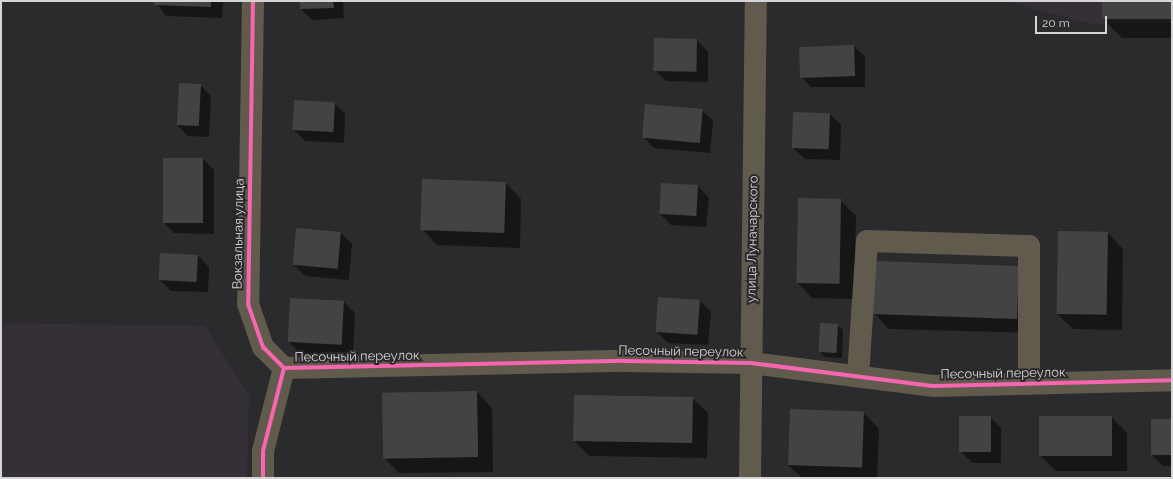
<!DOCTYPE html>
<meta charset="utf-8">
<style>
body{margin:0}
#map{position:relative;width:1173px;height:479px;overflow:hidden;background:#2b2a2c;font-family:Raleway,sans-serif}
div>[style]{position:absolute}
.built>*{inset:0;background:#352f37}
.shadow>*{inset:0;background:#0007}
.building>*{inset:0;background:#444344;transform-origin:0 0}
.minor>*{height:22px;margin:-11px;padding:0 11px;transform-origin:11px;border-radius:11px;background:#615b4e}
.cycleway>*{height:4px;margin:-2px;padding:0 2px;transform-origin:2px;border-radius:2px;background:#f766af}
span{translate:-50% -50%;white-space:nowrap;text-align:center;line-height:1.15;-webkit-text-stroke:4px #2c292d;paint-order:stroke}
.street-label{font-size:13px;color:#d5d4d6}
.frame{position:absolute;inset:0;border:2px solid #d5d4d6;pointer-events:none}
.scale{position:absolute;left:1035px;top:16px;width:72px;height:18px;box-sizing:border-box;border:2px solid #d5d4d6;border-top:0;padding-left:5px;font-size:12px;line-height:14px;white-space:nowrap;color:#d5d4d6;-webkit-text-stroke:3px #2c292d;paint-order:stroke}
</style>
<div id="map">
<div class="built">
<i style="clip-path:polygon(1006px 1px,1172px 1px,1172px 23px,1091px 24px)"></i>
<i style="clip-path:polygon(1px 323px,205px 326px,249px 395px,247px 478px,1px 478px)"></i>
</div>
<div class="shadow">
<i style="clip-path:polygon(155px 1px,223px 1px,222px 18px,166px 16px)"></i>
<i style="clip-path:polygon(301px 1px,343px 1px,344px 18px,312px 20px,301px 9px)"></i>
<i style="clip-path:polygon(1103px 1px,1172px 1px,1172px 38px,1122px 38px,1103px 19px)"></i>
<i style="clip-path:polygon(655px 39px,697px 40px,708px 52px,708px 82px,666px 81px,655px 70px)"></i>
<i style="clip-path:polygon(854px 46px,865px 57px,865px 87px,811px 87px,800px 76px)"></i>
<i style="clip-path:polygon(200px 85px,211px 96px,209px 137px,188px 136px,177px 125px)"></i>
<i style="clip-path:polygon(334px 103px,345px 114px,344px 143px,305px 141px,293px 129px)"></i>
<i style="clip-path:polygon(702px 110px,713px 121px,710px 153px,654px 148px,643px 137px)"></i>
<i style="clip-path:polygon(830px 114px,841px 125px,840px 160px,805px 159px,793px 148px)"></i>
<i style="clip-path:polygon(203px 159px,214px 170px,214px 234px,174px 233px,163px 222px)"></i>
<i style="clip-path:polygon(506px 183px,521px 199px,520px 248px,437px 245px,422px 229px)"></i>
<i style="clip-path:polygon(698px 186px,709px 198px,706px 227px,671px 225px,660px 214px)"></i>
<i style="clip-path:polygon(840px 200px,856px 216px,854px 299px,812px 298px,797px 282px)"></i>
<i style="clip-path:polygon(341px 233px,352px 244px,349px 280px,305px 276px,294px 265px)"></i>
<i style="clip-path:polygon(1108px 233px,1123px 249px,1122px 330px,1073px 329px,1057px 314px)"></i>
<i style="clip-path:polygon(198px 256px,209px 267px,208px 292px,171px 291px,160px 280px)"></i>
<i style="clip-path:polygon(1018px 266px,1032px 333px,889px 329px,874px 313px)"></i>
<i style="clip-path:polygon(700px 301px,711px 312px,708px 345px,668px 343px,657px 332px)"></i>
<i style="clip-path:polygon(344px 302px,355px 313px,353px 356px,300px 353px,289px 342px)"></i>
<i style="clip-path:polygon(837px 325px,843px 330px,842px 358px,825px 357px,820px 352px)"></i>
<i style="clip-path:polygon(477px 392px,492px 408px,493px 472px,399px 473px,383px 457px)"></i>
<i style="clip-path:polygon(692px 398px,708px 413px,707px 458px,589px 456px,574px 440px)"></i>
<i style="clip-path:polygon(864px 413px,879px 429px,877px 478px,802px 478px,788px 465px)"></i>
<i style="clip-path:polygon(990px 417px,1001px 428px,1001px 463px,972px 463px,961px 452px)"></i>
<i style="clip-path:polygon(1111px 417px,1127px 433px,1127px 471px,1056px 471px,1040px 455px)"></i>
<i style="clip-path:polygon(1172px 420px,1172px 466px,1163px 466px,1152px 455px)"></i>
</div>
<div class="building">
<i style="clip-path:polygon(154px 1px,211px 1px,211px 7px,154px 5px)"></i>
<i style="clip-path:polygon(300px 1px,333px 1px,334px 8px,300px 9px)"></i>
<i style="left:1102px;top:1px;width:70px;height:18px"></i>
<i style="left:654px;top:38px;width:43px;height:33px;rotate:1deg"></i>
<i style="left:854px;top:45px;width:31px;height:55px;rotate:88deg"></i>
<i style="left:179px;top:83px;width:22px;height:42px;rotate:3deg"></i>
<i style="left:294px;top:100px;width:41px;height:30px;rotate:3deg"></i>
<i style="left:645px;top:104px;width:58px;height:34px;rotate:5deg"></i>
<i style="left:793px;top:112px;width:37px;height:36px;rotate:2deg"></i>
<i style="left:163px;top:158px;width:40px;height:65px"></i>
<i style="left:422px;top:179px;width:84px;height:51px;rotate:2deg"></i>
<i style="left:661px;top:183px;width:37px;height:31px;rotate:3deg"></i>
<i style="left:798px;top:198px;width:43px;height:85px;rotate:1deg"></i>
<i style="left:296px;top:228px;width:45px;height:37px;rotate:5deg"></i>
<i style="left:1058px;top:231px;width:50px;height:83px;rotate:1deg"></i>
<i style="left:160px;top:253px;width:38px;height:27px;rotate:3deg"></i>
<i style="left:874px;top:261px;width:145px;height:53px;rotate:2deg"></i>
<i style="left:658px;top:297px;width:42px;height:35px;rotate:4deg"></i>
<i style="left:290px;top:298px;width:54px;height:44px;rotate:3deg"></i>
<i style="left:820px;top:323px;width:18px;height:29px;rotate:3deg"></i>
<i style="left:477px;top:391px;width:66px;height:95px;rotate:89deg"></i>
<i style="left:574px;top:395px;width:119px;height:46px;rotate:1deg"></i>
<i style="left:790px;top:409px;width:74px;height:56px;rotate:2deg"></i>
<i style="left:959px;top:416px;width:32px;height:36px"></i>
<i style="left:1112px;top:416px;width:40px;height:73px;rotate:90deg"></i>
<i style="left:1151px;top:419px;width:21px;height:36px"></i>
</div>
<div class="minor">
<i style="left:253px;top:1px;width:303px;rotate:90.9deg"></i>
<i style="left:248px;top:304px;width:46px;rotate:70.8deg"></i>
<i style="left:263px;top:347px;width:30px;rotate:45deg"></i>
<i style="left:284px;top:368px;width:86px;rotate:104.2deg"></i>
<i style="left:263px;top:451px;width:27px;rotate:90deg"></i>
<i style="left:284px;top:368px;width:341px;rotate:-1.2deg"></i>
<i style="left:625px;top:361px;width:126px;rotate:0.9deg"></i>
<i style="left:751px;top:363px;width:183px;rotate:7.2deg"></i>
<i style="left:933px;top:386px;width:239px;rotate:-1.4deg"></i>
<i style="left:858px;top:376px;width:135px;rotate:-86.2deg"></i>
<i style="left:867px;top:241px;width:162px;rotate:1.8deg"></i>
<i style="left:1029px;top:246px;width:138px;rotate:90deg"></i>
<i style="left:750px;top:478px;width:477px;rotate:-89.3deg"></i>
</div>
<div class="cycleway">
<i style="left:253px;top:1px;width:303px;rotate:90.9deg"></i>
<i style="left:248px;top:304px;width:46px;rotate:70.8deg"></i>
<i style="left:263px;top:347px;width:30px;rotate:45deg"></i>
<i style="left:284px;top:368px;width:86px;rotate:104.2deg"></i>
<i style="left:263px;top:451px;width:27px;rotate:90deg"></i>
<i style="left:284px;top:368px;width:341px;rotate:-1.2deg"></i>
<i style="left:625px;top:361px;width:126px;rotate:0.9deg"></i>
<i style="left:751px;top:363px;width:183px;rotate:7.2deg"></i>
<i style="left:933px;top:386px;width:239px;rotate:-1.4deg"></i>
</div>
<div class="street-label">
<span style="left:239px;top:234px;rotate:-89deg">Вокзальная улица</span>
<span style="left:753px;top:239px;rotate:-89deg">улица Луначарского</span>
<span style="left:681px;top:352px;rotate:1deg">Песочный переулок</span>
<span style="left:357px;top:357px;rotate:-1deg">Песочный переулок</span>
<span style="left:1003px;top:374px;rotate:-1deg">Песочный переулок</span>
</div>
<div class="frame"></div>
<div class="scale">20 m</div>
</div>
